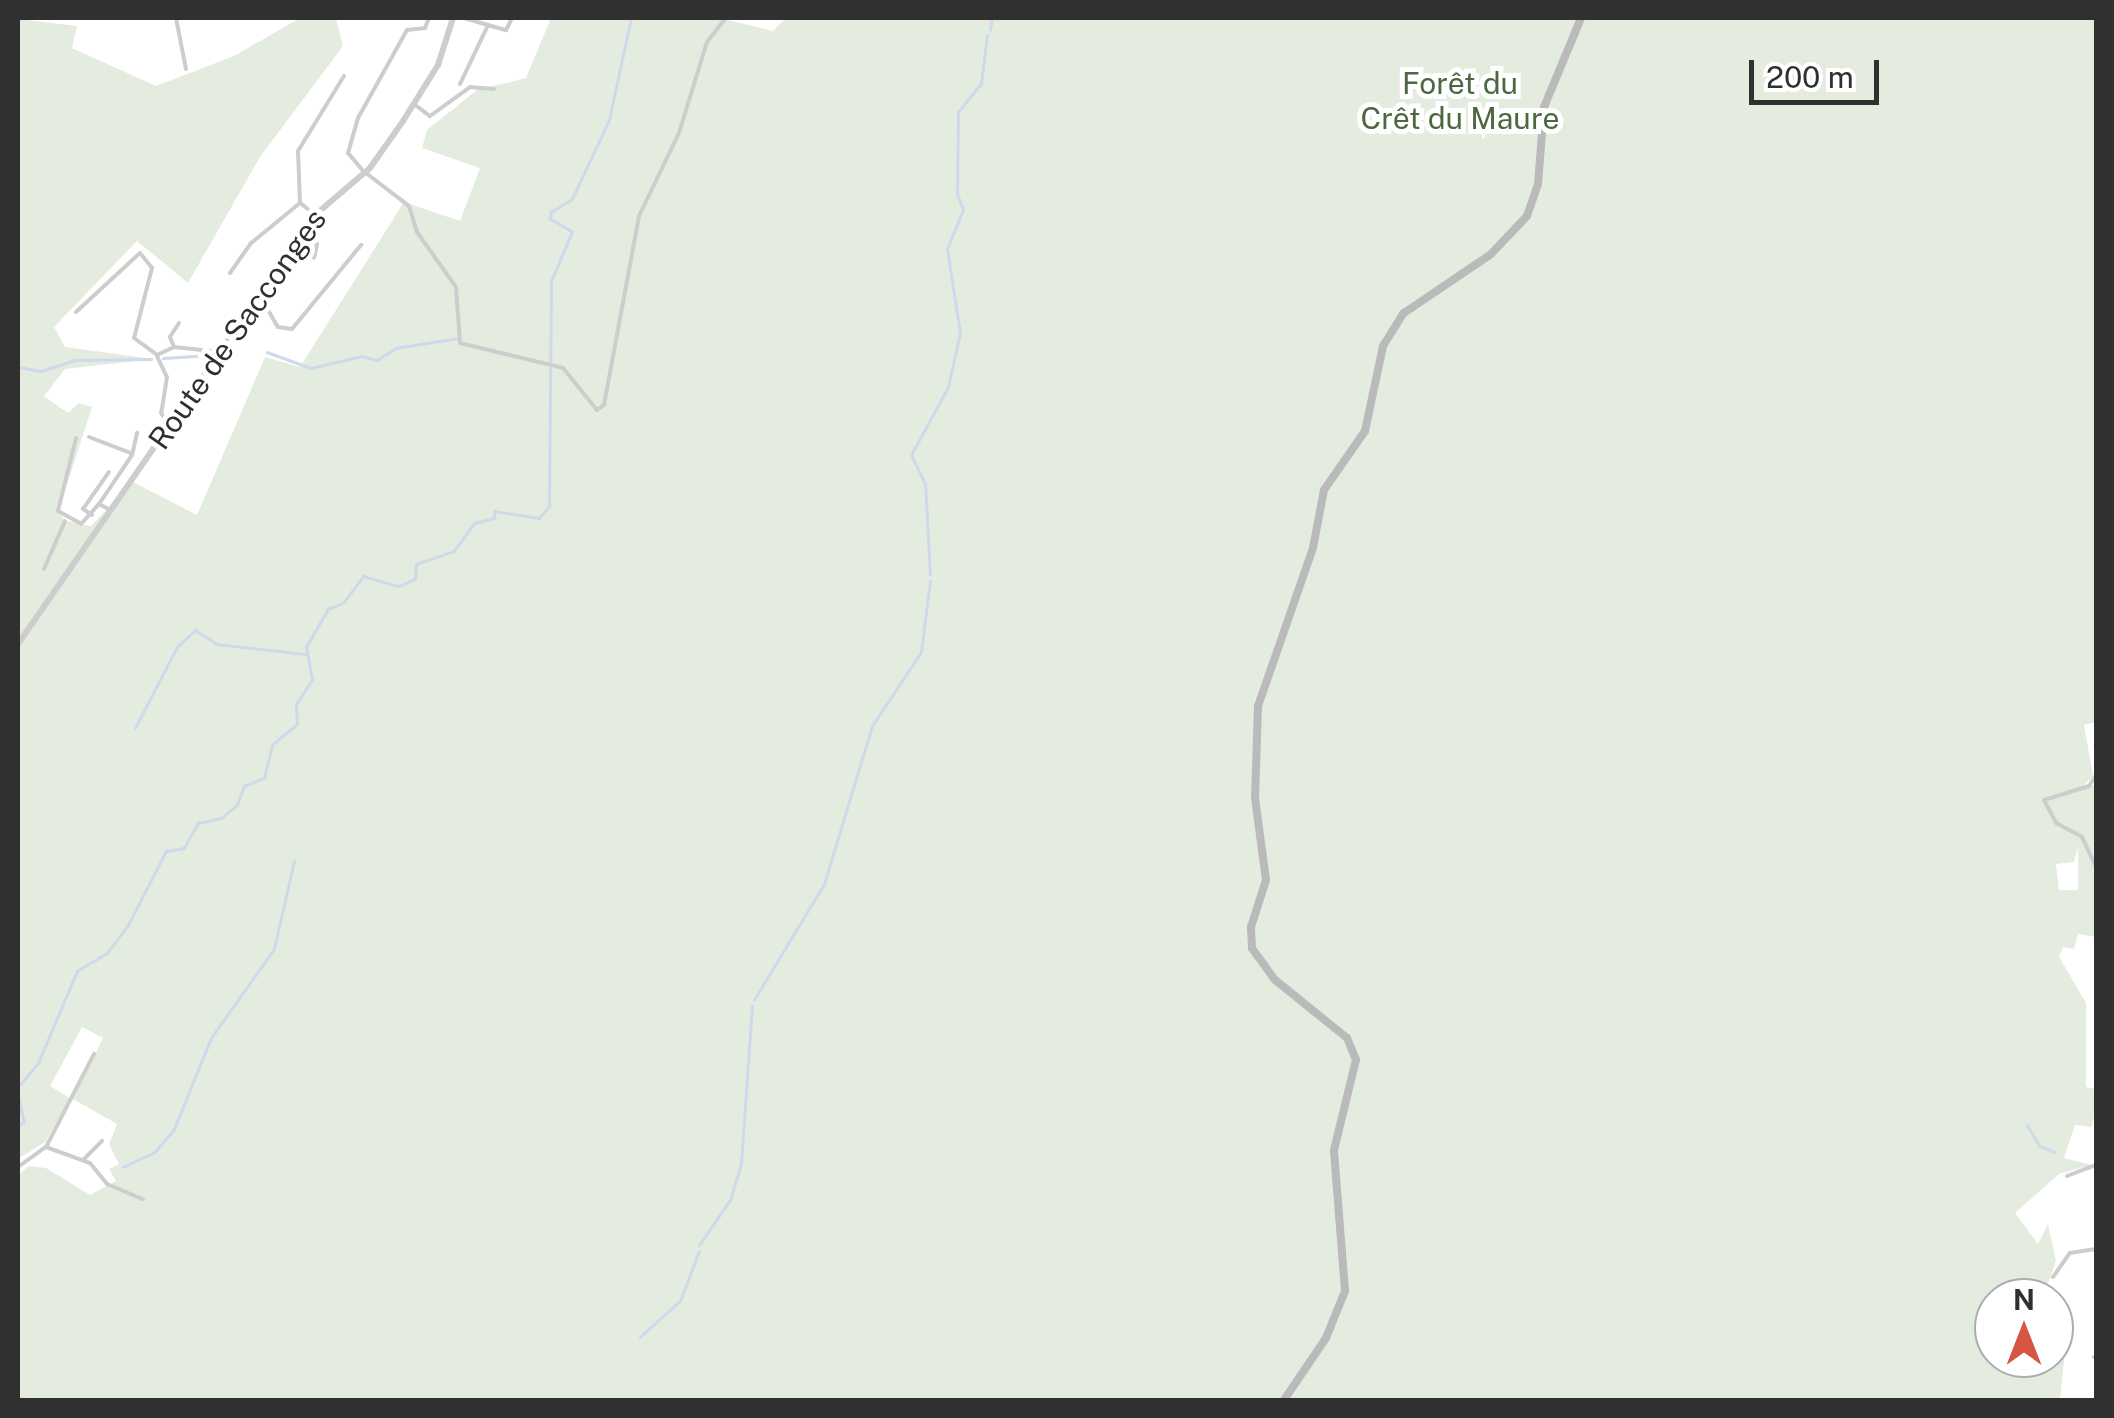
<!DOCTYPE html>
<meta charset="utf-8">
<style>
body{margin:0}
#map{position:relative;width:2114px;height:1418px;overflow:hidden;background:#fff;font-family:"Public Sans",sans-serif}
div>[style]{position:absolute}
.green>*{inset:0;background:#e4ece0}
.stream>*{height:2.5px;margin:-1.25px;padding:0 1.25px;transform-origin:1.25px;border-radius:1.25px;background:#ced9ea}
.minor>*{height:4px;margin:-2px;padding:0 2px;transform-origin:2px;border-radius:2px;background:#cdcdcd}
.tertiary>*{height:6px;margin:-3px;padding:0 3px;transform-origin:3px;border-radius:3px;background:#cdcdcd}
.secondary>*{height:8px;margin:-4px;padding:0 4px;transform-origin:4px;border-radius:4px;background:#bababa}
span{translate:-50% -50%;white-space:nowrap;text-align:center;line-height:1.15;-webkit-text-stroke:10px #fff;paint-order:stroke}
.park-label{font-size:30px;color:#4b6841}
.street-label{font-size:30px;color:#303030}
.frame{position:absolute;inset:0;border:20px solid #303030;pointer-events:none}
.north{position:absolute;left:1974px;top:1278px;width:100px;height:100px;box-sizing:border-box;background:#fff;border:2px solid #acacac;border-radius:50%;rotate:0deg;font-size:28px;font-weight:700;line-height:40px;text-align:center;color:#303030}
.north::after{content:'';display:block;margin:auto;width:35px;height:45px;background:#d65643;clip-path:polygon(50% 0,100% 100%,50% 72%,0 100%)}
.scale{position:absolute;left:1749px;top:60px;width:130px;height:45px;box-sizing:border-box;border:5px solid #303030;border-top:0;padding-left:12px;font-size:30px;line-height:35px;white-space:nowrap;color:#303030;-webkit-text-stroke:8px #fff;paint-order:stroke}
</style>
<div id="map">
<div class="green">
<i style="clip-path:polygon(evenodd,300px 18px,336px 18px,343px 46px,260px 157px,188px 283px,137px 241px,54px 327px,65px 347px,153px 359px,65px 369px,44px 396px,68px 413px,79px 403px,92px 407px,58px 512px,66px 521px,91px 526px,133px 482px,197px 515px,265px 357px,300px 367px,404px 202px,460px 221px,480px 168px,422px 148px,427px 130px,477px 90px,526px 78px,551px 18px,719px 18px,773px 31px,786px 18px,2096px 18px,2096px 722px,2084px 725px,2093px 776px,2079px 790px,2096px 784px,2096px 937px,2078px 934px,2074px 949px,2063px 947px,2059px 957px,2086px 1003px,2086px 1087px,2096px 1089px,2096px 1104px,2092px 1127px,2075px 1125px,2064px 1158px,2092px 1165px,2059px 1174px,2015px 1213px,2038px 1244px,2048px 1224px,2056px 1261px,2043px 1298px,1994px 1298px,1994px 1358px,2054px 1358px,2054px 1327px,2067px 1331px,2060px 1400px,18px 1400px,18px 1175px,29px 1166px,46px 1168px,90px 1195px,116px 1181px,109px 1169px,119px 1164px,109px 1144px,117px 1124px,73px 1099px,103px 1038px,82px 1027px,50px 1086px,70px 1098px,45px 1142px,18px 1159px,18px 19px,77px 26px,72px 48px,156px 86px,234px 56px,300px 18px,2078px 847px,2078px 890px,2059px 890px,2056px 864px,2074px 862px,2078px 847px)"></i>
</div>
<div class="stream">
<i style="left:990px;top:30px;width:12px;rotate:-81deg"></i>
<i style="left:267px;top:352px;width:47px;rotate:20deg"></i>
<i style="left:311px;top:368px;width:52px;rotate:-13.2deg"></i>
<i style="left:362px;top:356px;width:16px;rotate:15deg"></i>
<i style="left:377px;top:360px;width:22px;rotate:-32deg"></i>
<i style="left:396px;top:348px;width:62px;rotate:-9.3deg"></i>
<i style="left:163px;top:358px;width:47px;rotate:-3.7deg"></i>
<i style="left:18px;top:367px;width:23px;rotate:10deg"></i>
<i style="left:41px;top:371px;width:36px;rotate:-18deg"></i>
<i style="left:75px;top:360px;width:76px;rotate:-0.8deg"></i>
<i style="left:930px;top:575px;width:91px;rotate:-93.1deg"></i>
<i style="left:925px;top:484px;width:32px;rotate:-116deg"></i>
<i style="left:911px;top:455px;width:77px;rotate:-61.4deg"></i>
<i style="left:948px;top:387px;width:55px;rotate:-77.5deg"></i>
<i style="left:960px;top:333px;width:85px;rotate:-98.8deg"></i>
<i style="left:947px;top:249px;width:42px;rotate:-67.7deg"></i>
<i style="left:963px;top:210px;width:17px;rotate:-111deg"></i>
<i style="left:957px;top:194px;width:82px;rotate:-89.3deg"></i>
<i style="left:958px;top:112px;width:36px;rotate:-51deg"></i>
<i style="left:981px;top:84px;width:49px;rotate:-83deg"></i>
<i style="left:135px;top:728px;width:91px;rotate:-62.6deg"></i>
<i style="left:177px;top:647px;width:25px;rotate:-43deg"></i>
<i style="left:195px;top:630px;width:26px;rotate:32deg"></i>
<i style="left:217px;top:644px;width:89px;rotate:6.5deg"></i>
<i style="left:754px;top:1000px;width:135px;rotate:-58.9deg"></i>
<i style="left:824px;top:884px;width:165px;rotate:-73.1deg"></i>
<i style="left:872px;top:726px;width:89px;rotate:-56.5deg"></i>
<i style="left:921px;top:652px;width:71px;rotate:-82.7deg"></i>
<i style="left:18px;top:1087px;width:31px;rotate:-50deg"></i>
<i style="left:38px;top:1063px;width:100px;rotate:-67deg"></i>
<i style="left:77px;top:971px;width:35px;rotate:-31deg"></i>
<i style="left:107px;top:953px;width:35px;rotate:-53deg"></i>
<i style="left:128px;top:925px;width:83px;rotate:-62.8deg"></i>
<i style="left:166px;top:851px;width:18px;rotate:-9deg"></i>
<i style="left:184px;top:848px;width:29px;rotate:-61deg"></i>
<i style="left:198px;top:823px;width:24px;rotate:-12deg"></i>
<i style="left:221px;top:818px;width:21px;rotate:-39deg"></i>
<i style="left:237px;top:805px;width:20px;rotate:-70deg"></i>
<i style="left:244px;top:786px;width:22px;rotate:-22deg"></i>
<i style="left:264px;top:778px;width:34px;rotate:-76deg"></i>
<i style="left:272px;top:745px;width:33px;rotate:-40deg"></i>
<i style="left:297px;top:724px;width:20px;rotate:-93deg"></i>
<i style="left:296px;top:704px;width:29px;rotate:-56deg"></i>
<i style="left:312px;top:680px;width:34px;rotate:-100deg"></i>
<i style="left:306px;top:647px;width:44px;rotate:-59.9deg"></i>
<i style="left:328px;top:609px;width:16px;rotate:-22deg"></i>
<i style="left:343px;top:603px;width:34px;rotate:-53deg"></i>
<i style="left:363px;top:576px;width:37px;rotate:16deg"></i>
<i style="left:399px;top:586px;width:17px;rotate:-24deg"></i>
<i style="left:415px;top:579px;width:15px;rotate:-86deg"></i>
<i style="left:416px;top:564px;width:40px;rotate:-18.9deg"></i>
<i style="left:454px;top:551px;width:34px;rotate:-54deg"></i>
<i style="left:474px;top:523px;width:21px;rotate:-14deg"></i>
<i style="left:494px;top:518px;width:7px;rotate:-90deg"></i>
<i style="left:494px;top:511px;width:46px;rotate:8.8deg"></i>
<i style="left:539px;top:518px;width:16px;rotate:-50deg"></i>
<i style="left:549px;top:506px;width:225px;rotate:-89.5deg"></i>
<i style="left:551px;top:281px;width:53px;rotate:-66.8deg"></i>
<i style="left:572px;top:232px;width:26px;rotate:-149deg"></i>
<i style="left:550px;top:219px;width:7px;rotate:-82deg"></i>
<i style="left:551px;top:212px;width:25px;rotate:-32deg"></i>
<i style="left:572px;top:199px;width:87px;rotate:-64.9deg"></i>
<i style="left:609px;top:120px;width:104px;rotate:-77.8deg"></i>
<i style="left:18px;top:1093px;width:30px;rotate:78deg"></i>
<i style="left:24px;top:1122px;width:8px;rotate:140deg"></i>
<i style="left:2027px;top:1125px;width:25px;rotate:58deg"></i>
<i style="left:2040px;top:1146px;width:16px;rotate:22deg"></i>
<i style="left:123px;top:1167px;width:35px;rotate:-25deg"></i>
<i style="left:155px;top:1152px;width:30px;rotate:-50deg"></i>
<i style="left:174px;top:1129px;width:98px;rotate:-67.9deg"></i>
<i style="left:211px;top:1038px;width:109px;rotate:-54.7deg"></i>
<i style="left:274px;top:949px;width:90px;rotate:-77.2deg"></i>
<i style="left:699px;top:1245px;width:55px;rotate:-55.4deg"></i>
<i style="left:730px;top:1200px;width:39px;rotate:-73deg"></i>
<i style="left:741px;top:1163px;width:157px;rotate:-86deg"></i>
<i style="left:640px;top:1337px;width:54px;rotate:-42deg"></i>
<i style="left:680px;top:1301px;width:53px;rotate:-69.2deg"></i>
</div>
<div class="minor">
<i style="left:176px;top:18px;width:52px;rotate:78.9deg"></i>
<i style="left:488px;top:25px;width:19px;rotate:16deg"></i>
<i style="left:506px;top:30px;width:13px;rotate:-63deg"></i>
<i style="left:460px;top:84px;width:65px;rotate:-64.6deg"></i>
<i style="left:488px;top:25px;width:25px;rotate:-164deg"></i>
<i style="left:414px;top:104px;width:20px;rotate:37deg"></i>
<i style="left:430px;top:116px;width:49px;rotate:-35.9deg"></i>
<i style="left:470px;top:87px;width:24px;rotate:5deg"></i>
<i style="left:364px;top:172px;width:25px;rotate:-130deg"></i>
<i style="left:348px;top:153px;width:36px;rotate:-74deg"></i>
<i style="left:358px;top:118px;width:101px;rotate:-60.9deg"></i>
<i style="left:407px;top:30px;width:18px;rotate:-6deg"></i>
<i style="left:425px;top:28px;width:11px;rotate:-68deg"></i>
<i style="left:366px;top:173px;width:54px;rotate:37.5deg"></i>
<i style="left:409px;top:206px;width:27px;rotate:73deg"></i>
<i style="left:417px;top:232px;width:67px;rotate:54.7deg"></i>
<i style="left:456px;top:287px;width:56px;rotate:85.9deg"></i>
<i style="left:460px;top:343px;width:106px;rotate:13.6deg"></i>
<i style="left:563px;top:368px;width:54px;rotate:51deg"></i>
<i style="left:597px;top:410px;width:9px;rotate:-36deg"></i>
<i style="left:604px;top:405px;width:192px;rotate:-79.5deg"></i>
<i style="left:639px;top:216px;width:92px;rotate:-64.3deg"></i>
<i style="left:679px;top:133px;width:95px;rotate:-72.9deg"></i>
<i style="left:707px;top:42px;width:31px;rotate:-52deg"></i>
<i style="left:315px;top:215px;width:19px;rotate:-141deg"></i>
<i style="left:300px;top:203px;width:52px;rotate:-92.2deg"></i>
<i style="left:298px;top:151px;width:88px;rotate:-58.5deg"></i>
<i style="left:301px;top:235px;width:18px;rotate:29deg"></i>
<i style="left:317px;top:244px;width:14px;rotate:102deg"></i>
<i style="left:230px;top:273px;width:35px;rotate:-55deg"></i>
<i style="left:250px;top:244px;width:65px;rotate:-39.4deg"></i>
<i style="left:260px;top:296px;width:36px;rotate:60deg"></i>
<i style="left:278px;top:327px;width:14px;rotate:8deg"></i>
<i style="left:292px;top:329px;width:109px;rotate:-50.6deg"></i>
<i style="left:76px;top:312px;width:87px;rotate:-42.7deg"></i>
<i style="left:140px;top:253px;width:19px;rotate:51deg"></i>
<i style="left:152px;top:268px;width:72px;rotate:104.4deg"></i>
<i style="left:134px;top:338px;width:29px;rotate:36deg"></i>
<i style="left:157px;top:355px;width:19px;rotate:-25deg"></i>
<i style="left:179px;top:323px;width:17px;rotate:123deg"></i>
<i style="left:170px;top:337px;width:11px;rotate:68deg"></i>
<i style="left:174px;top:347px;width:46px;rotate:6.2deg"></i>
<i style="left:157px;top:356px;width:23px;rotate:65deg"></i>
<i style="left:167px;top:377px;width:36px;rotate:99deg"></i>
<i style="left:161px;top:413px;width:14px;rotate:56deg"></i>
<i style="left:89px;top:437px;width:45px;rotate:20.9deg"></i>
<i style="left:76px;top:438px;width:75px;rotate:103.9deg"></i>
<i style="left:58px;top:511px;width:26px;rotate:29deg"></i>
<i style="left:81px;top:524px;width:27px;rotate:-48deg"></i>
<i style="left:99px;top:504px;width:10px;rotate:29deg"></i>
<i style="left:99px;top:504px;width:59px;rotate:-56deg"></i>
<i style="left:132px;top:455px;width:23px;rotate:-77deg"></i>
<i style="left:92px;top:515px;width:11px;rotate:-146deg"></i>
<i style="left:83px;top:509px;width:45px;rotate:-54.9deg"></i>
<i style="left:44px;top:569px;width:52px;rotate:-66.4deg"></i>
<i style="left:2096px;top:775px;width:13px;rotate:122deg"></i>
<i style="left:2089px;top:786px;width:47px;rotate:162.7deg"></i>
<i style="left:2044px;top:800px;width:26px;rotate:62deg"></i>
<i style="left:2056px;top:823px;width:30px;rotate:28deg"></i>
<i style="left:2082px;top:837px;width:33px;rotate:65deg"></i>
<i style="left:46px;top:1147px;width:47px;rotate:20deg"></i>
<i style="left:90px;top:1163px;width:27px;rotate:51deg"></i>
<i style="left:107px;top:1184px;width:39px;rotate:23deg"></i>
<i style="left:83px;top:1160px;width:27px;rotate:-45deg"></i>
<i style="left:18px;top:1167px;width:34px;rotate:-36deg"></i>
<i style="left:46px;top:1147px;width:105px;rotate:-62.7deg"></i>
<i style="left:2067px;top:1176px;width:31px;rotate:-21deg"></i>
<i style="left:2053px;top:1277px;width:29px;rotate:-55deg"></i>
<i style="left:2070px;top:1253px;width:26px;rotate:-9deg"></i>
<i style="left:2094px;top:1357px;width:2px;rotate:27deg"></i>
</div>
<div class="tertiary">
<i style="left:18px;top:644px;width:522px;rotate:-55.3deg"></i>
<i style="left:315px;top:215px;width:72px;rotate:-40.5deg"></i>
<i style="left:370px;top:168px;width:57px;rotate:-54.9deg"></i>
<i style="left:403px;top:121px;width:66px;rotate:-58deg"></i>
<i style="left:438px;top:65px;width:49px;rotate:-72.3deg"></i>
</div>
<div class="secondary">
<i style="left:1284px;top:1400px;width:75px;rotate:-55.9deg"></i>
<i style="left:1326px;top:1338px;width:51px;rotate:-68deg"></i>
<i style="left:1345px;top:1291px;width:141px;rotate:-94.5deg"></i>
<i style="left:1334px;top:1150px;width:93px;rotate:-76.3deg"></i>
<i style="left:1356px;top:1060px;width:24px;rotate:-112deg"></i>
<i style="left:1347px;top:1038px;width:92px;rotate:-141.1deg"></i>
<i style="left:1275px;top:980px;width:39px;rotate:-126deg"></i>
<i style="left:1252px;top:948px;width:21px;rotate:-93deg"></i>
<i style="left:1251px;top:927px;width:49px;rotate:-72.3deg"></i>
<i style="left:1266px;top:880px;width:83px;rotate:-97.6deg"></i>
<i style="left:1255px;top:798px;width:92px;rotate:-88.1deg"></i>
<i style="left:1258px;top:706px;width:167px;rotate:-70.8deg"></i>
<i style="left:1313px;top:548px;width:59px;rotate:-79.3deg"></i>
<i style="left:1324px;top:490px;width:72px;rotate:-55.2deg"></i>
<i style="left:1365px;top:431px;width:87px;rotate:-78deg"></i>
<i style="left:1383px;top:346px;width:39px;rotate:-58deg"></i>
<i style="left:1404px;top:313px;width:105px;rotate:-34.1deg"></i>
<i style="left:1491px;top:254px;width:52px;rotate:-46.5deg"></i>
<i style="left:1527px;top:216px;width:34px;rotate:-71deg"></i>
<i style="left:1538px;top:184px;width:77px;rotate:-85.5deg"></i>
<i style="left:1544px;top:107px;width:96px;rotate:-67.4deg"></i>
</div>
<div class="park-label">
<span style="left:1460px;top:100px">Forêt du<br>Crêt du Maure</span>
</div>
<div class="street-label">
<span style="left:237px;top:329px;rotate:-55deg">Route de Sacconges</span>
</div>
<div class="frame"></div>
<div class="north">N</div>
<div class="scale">200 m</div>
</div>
